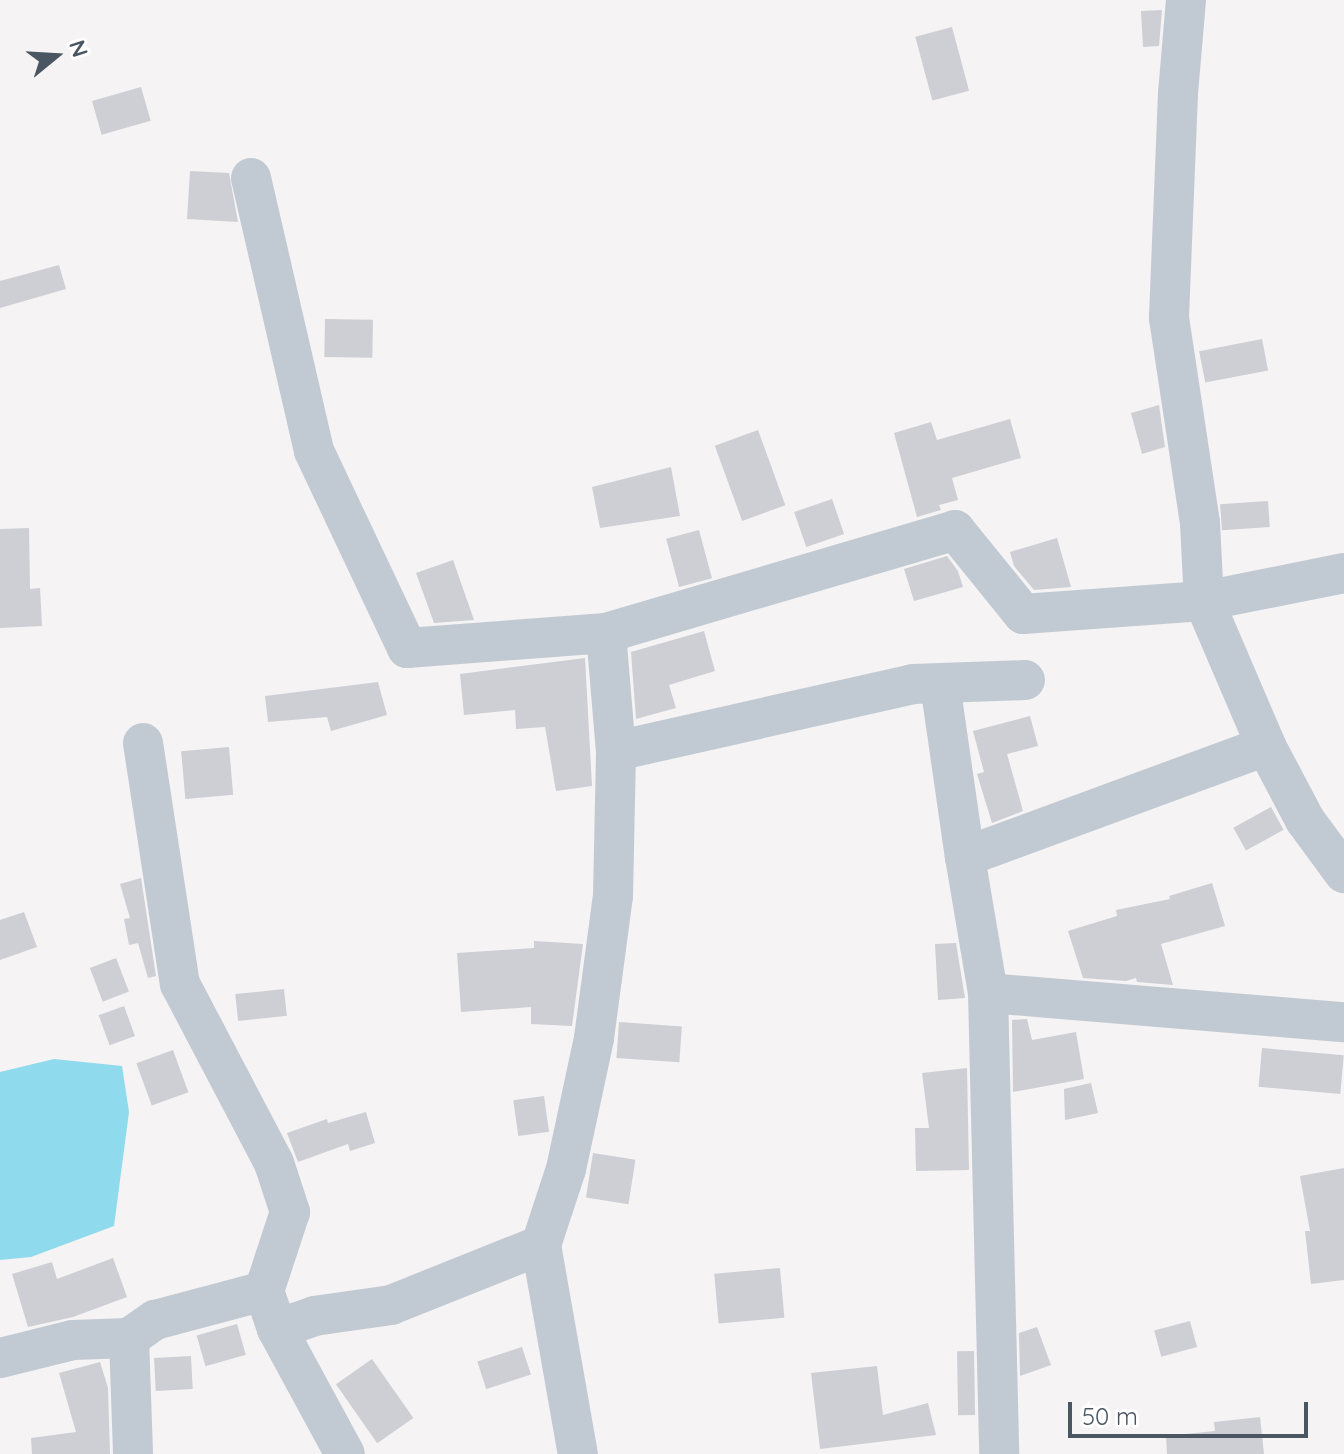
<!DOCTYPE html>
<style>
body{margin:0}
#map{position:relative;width:1344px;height:1454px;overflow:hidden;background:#f5f3f3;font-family:Quicksand,sans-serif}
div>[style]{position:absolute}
.water>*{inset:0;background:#90daee}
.building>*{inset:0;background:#cdcfd5;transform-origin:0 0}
.minor>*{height:40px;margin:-20px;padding:0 20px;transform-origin:20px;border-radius:20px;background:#c1cad2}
span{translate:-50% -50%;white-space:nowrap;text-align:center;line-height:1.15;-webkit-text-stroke:6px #fff;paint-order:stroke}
.north{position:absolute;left:16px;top:16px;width:80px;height:80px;-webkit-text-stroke:6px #fff;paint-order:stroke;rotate:72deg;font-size:22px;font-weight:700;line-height:32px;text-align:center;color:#4a5661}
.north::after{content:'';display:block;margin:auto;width:28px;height:36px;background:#4a5661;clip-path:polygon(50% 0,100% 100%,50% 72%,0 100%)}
.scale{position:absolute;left:1068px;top:1402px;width:240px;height:36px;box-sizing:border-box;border:4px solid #4a5661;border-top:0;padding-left:10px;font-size:24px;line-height:28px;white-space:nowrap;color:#4a5661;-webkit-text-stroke:6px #fff;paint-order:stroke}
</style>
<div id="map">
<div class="water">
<i style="clip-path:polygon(54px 1059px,122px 1066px,129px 1112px,114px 1226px,31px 1257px,0 1260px,0 1072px)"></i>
</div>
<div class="building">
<i style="clip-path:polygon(1162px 10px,1159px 46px,1143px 47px,1141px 11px)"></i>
<i style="left:952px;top:27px;width:66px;height:38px;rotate:75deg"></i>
<i style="left:141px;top:87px;width:35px;height:51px;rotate:74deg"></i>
<i style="clip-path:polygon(190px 171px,229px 173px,238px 222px,187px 219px)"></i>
<i style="clip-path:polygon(59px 265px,66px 289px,0 308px,0 281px)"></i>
<i style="left:325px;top:319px;width:48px;height:38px;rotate:1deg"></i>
<i style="left:1262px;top:339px;width:32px;height:64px;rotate:79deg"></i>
<i style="clip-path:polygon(1159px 405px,1165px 447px,1142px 454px,1131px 413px)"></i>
<i style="clip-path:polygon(1010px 419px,1021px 458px,952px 478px,958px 500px,939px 505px,941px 510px,917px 517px,894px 433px,931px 422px,937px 440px)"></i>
<i style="left:758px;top:430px;width:80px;height:46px;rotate:70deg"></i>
<i style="clip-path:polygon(671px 467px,680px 516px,600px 528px,592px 487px)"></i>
<i style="left:832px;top:499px;width:37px;height:40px;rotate:71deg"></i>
<i style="left:1268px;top:501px;width:26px;height:48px;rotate:86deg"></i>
<i style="clip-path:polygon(29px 528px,30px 589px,40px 588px,42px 626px,0 628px,0 529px)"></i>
<i style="left:699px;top:530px;width:50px;height:34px;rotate:75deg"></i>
<i style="clip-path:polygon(1057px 538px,1071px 587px,1034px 590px,1014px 566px,1010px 552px)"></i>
<i style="clip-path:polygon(947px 556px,958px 571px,963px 587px,914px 601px,904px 569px)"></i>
<i style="clip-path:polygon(453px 560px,474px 620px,434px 623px,416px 573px)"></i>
<i style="clip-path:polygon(704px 631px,715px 671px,669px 685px,676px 708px,636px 719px,631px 652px)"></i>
<i style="clip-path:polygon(585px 658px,592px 786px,556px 791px,545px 727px,516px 729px,515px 710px,464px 715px,460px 674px)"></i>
<i style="clip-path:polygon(378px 682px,387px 715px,331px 731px,327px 717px,268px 722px,265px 696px)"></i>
<i style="clip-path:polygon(1030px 716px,1038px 746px,1007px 754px,1023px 811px,992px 823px,977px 774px,984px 772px,973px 731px)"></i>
<i style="left:229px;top:747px;width:48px;height:48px;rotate:85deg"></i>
<i style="left:1271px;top:807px;width:26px;height:43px;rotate:61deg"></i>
<i style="clip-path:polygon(141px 878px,156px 976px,148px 978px,138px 943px,129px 945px,124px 919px,130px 918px,120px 884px)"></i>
<i style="clip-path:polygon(1212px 883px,1225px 926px,1161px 944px,1173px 985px,1137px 982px,1136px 978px,1126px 981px,1083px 978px,1068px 931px,1117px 916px,1116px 910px,1170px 899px,1169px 896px)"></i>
<i style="clip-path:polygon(24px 912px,37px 947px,0 960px,0 920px)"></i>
<i style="clip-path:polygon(534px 941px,583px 944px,572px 1026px,531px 1024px,531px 1007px,461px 1012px,457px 953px,534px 948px)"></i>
<i style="clip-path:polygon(956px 943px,965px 998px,938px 1000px,935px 944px)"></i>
<i style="left:116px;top:958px;width:36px;height:28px;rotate:69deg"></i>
<i style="left:284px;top:989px;width:27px;height:49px;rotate:84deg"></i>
<i style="left:124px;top:1006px;width:32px;height:27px;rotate:70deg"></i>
<i style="clip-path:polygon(1027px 1019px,1032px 1040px,1076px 1032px,1084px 1079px,1013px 1092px,1012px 1020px)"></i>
<i style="left:619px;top:1022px;width:63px;height:36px;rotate:4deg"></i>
<i style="left:1262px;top:1048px;width:82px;height:39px;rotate:5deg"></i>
<i style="left:173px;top:1050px;width:45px;height:39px;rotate:70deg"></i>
<i style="clip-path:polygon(967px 1068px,969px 1170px,916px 1171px,915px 1128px,929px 1128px,922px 1073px)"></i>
<i style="clip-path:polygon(1091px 1083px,1098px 1113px,1065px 1120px,1064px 1089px)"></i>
<i style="left:544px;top:1096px;width:36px;height:31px;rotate:82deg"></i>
<i style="clip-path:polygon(366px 1112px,375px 1143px,350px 1151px,348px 1144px,298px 1162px,287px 1133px,327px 1119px,328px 1123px)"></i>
<i style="left:593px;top:1153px;width:43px;height:45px;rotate:9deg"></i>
<i style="clip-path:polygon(1344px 1168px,1344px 1280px,1311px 1284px,1305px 1231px,1310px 1231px,1300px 1176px)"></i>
<i style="clip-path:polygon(113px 1258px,127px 1297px,73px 1317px,28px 1327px,12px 1274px,52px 1262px,57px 1279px)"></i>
<i style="left:780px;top:1268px;width:50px;height:66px;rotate:85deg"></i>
<i style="left:1190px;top:1321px;width:27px;height:37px;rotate:75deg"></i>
<i style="left:237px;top:1324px;width:32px;height:42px;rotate:74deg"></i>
<i style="clip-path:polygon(1037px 1327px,1051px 1365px,1020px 1376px,1019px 1333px)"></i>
<i style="left:522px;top:1347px;width:29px;height:47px;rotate:72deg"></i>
<i style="left:974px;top:1351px;width:64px;height:17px;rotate:89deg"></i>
<i style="left:191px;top:1356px;width:33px;height:37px;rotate:87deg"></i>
<i style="left:372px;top:1359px;width:72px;height:44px;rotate:55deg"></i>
<i style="clip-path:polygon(100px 1362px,108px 1388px,110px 1454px,32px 1454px,31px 1438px,76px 1432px,59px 1373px)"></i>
<i style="clip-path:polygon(877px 1366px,883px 1415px,928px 1403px,936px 1435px,820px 1449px,811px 1373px)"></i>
<i style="clip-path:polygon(1260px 1417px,1264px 1454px,1167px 1454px,1166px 1436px,1215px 1431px,1214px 1422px)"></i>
</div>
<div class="minor">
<i style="left:1186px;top:0;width:93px;rotate:94.9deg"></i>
<i style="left:1178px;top:93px;width:225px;rotate:92.3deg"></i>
<i style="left:1169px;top:318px;width:207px;rotate:81.4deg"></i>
<i style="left:1200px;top:523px;width:78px;rotate:87.1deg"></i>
<i style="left:1204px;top:601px;width:158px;rotate:66.8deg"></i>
<i style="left:1266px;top:746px;width:84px;rotate:62.2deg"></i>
<i style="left:1305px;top:820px;width:66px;rotate:53.7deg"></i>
<i style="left:251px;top:178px;width:280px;rotate:77deg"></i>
<i style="left:314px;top:451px;width:218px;rotate:64.7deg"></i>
<i style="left:407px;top:648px;width:200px;rotate:-4.3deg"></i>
<i style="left:606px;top:633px;width:364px;rotate:-16.4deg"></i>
<i style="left:955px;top:530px;width:108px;rotate:51deg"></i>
<i style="left:1023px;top:614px;width:181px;rotate:-4.1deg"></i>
<i style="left:1204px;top:601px;width:143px;rotate:-11.3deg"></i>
<i style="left:606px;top:633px;width:118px;rotate:85.2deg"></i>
<i style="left:940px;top:684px;width:175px;rotate:81.8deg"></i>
<i style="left:143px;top:743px;width:244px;rotate:81.3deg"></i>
<i style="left:180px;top:984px;width:202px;rotate:62.3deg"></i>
<i style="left:274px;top:1163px;width:52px;rotate:71.9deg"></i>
<i style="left:290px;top:1212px;width:83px;rotate:108.2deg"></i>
<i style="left:1266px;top:746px;width:321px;rotate:159.8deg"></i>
<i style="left:965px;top:857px;width:138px;rotate:80.4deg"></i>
<i style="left:988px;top:993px;width:357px;rotate:4.7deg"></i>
<i style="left:988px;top:993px;width:461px;rotate:88.6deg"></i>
<i style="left:541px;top:1245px;width:212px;rotate:80deg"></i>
<i style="left:277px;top:1329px;width:142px;rotate:61.5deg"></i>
<i style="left:129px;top:1338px;width:116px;rotate:88deg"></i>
<i style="left:0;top:1358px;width:75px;rotate:-13.9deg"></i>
<i style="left:73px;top:1340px;width:56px;rotate:-2deg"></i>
<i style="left:129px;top:1338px;width:32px;rotate:-35deg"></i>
<i style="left:155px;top:1320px;width:113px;rotate:-14.9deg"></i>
<i style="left:264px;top:1291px;width:40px;rotate:71.1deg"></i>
<i style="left:277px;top:1329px;width:39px;rotate:-19deg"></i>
<i style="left:314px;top:1316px;width:78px;rotate:-8.1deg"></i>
<i style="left:391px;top:1305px;width:162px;rotate:-21.8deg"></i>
<i style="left:541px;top:1245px;width:80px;rotate:-71.8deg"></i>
<i style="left:566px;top:1169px;width:134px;rotate:-77.9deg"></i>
<i style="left:594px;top:1038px;width:143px;rotate:-82.4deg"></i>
<i style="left:613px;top:896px;width:145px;rotate:-88.8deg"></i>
<i style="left:616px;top:751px;width:304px;rotate:-12.7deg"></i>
<i style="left:913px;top:684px;width:112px;rotate:-2deg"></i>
</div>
<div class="north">N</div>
<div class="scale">50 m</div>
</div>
